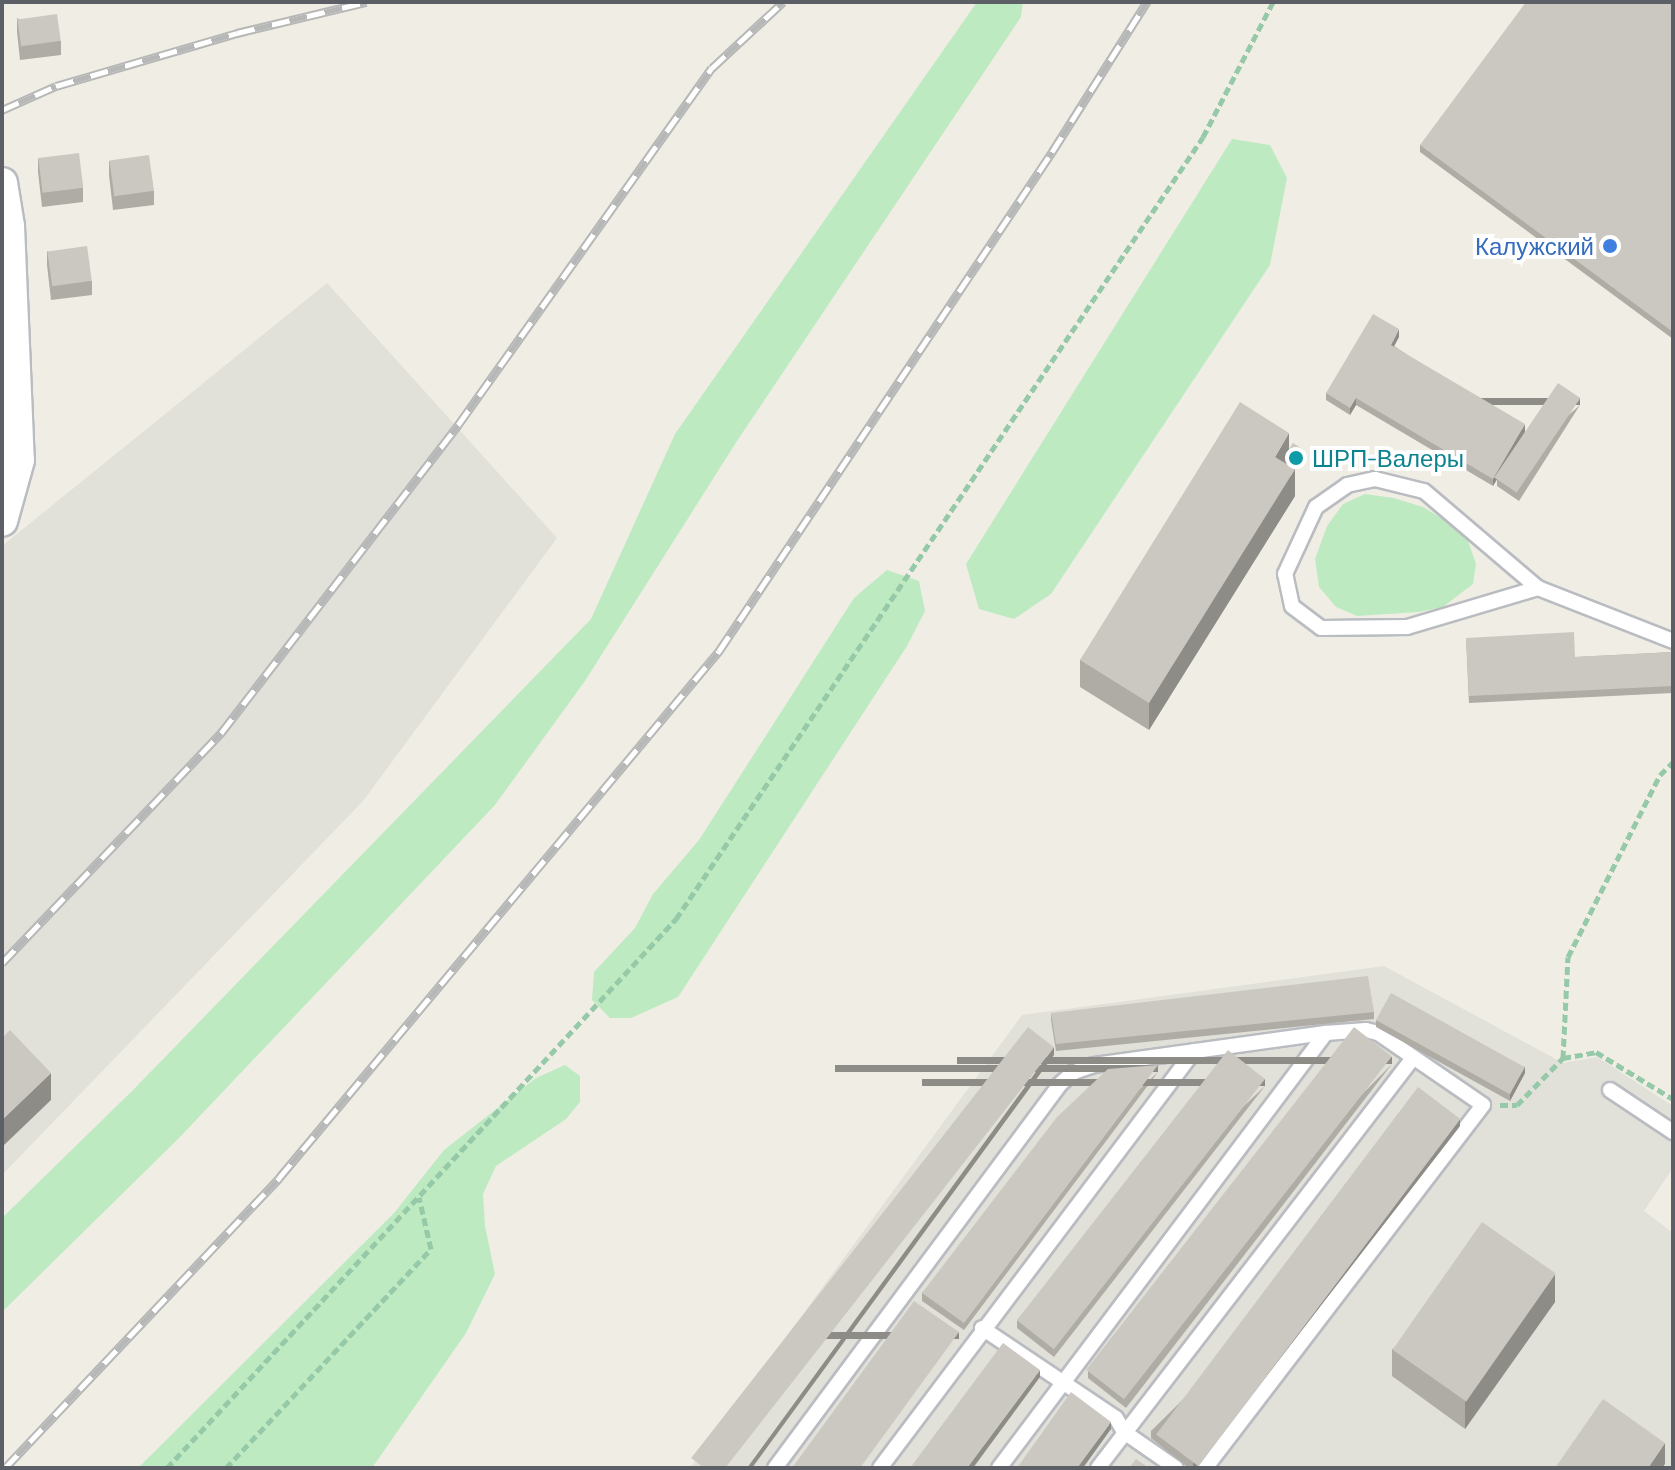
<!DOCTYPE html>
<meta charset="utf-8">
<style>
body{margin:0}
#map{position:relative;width:1675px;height:1470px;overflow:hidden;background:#f0eee4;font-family:Barlow,sans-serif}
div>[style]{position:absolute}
.industrial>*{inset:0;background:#e1e0d9}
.green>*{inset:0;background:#beeac1}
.path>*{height:5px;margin-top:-2.5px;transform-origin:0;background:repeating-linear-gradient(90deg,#95c9a8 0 8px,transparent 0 12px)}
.roads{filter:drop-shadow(2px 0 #b9bcc1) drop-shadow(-2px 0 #b9bcc1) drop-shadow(0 2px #b9bcc1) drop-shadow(0 -2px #b9bcc1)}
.lane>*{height:14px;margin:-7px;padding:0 7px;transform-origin:7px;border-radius:7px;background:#fff}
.street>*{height:30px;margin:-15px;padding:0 15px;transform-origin:15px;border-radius:15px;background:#fff}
.rail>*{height:9px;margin-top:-4.5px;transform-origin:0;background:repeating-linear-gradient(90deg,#fff 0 18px,#b6b7b7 0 36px);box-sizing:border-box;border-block:2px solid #b6b7b7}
.wall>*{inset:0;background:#afaca6}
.shaded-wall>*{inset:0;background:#8e8c87;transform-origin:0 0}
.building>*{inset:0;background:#cbc8c1;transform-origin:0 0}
.dots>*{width:22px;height:22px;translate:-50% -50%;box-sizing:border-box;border:4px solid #fff;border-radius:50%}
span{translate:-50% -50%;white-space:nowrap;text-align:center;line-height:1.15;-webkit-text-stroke:8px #fff;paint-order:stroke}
.shop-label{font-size:24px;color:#366cbe}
.right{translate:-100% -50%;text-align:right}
.culture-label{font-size:24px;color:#0d838f}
.left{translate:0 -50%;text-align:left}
.frame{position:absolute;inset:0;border:4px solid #5c6066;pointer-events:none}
</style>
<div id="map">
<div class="industrial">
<i style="clip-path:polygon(327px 283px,557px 538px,363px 801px,2px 1175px,2px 546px)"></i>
<i style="clip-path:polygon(1384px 966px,1563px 1063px,1597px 1057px,1673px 1106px,1673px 1168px,1644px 1211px,1673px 1233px,1673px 1468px,690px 1468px,1022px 1015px)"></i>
</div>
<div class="green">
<i style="clip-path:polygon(977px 2px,1023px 2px,1021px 17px,737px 441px,585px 681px,495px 805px,179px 1138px,2px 1312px,2px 1218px,133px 1090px,591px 619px,675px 434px)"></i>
<i style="clip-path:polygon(1232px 139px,1270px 145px,1287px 178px,1270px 265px,1051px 594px,1014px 619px,979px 609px,966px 564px)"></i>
<i style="clip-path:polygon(1365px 494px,1394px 498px,1423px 507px,1453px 525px,1468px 541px,1476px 564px,1473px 584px,1443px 607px,1419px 612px,1357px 616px,1336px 607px,1319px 587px,1315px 559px,1327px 526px,1343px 504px)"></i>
<i style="clip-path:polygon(887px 570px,919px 581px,925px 611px,907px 646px,678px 997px,631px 1018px,610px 1018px,592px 1000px,594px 972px,635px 928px,653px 894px,699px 840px,854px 598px)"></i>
<i style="clip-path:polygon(565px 1065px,580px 1076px,580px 1102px,566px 1119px,496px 1166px,483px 1194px,485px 1226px,495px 1274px,466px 1333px,372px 1468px,138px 1468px,394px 1213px,444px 1150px,536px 1078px)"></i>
</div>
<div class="path">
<i style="left:1563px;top:1058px;width:101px;rotate:-87.2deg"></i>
<i style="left:1568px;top:957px;width:204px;rotate:-63.2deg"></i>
<i style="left:1660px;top:775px;width:18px;rotate:-45deg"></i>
<i style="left:1500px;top:1105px;width:17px"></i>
<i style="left:1517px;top:1105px;width:66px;rotate:-45.6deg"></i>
<i style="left:1563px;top:1058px;width:34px;rotate:-10deg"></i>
<i style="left:1596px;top:1052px;width:90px;rotate:31.4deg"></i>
<i style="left:167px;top:1468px;width:749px;rotate:-47.17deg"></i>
<i style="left:676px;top:919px;width:943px;rotate:-56.02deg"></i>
<i style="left:1203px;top:137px;width:152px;rotate:-62.6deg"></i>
<i style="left:226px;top:1468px;width:300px;rotate:-46.9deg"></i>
<i style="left:431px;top:1249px;width:53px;rotate:-103deg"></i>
</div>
<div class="roads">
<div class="lane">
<i style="left:1538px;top:588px;width:137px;rotate:163.4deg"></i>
<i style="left:1407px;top:627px;width:86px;rotate:179.3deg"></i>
<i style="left:1321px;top:628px;width:36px;rotate:-143deg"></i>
<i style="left:1292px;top:606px;width:33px;rotate:-102deg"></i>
<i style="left:1285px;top:574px;width:74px;rotate:-65.2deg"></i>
<i style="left:1316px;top:507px;width:38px;rotate:-35deg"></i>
<i style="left:1347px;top:485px;width:29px;rotate:-12deg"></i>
<i style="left:1375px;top:479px;width:50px;rotate:13.8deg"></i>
<i style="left:1424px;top:491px;width:150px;rotate:40.4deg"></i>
<i style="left:1538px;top:588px;width:145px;rotate:21.4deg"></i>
<i style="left:1610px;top:1090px;width:76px;rotate:33.7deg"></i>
<i style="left:982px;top:1328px;width:161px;rotate:33.9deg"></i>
<i style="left:1116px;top:1418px;width:16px;rotate:60deg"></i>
<i style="left:1124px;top:1432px;width:63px;rotate:34.7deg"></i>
<i style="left:775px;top:1468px;width:477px;rotate:-53.4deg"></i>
<i style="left:1059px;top:1085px;width:20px;rotate:-41deg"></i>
<i style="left:1074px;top:1072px;width:21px;rotate:-19deg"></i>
<i style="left:1094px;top:1065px;width:234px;rotate:-7.9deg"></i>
<i style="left:880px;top:1468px;width:522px;rotate:-53.02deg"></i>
<i style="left:999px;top:1468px;width:544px;rotate:-53.07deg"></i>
<i style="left:1326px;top:1033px;width:40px;rotate:-4.3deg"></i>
<i style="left:1366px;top:1030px;width:12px;rotate:14deg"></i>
<i style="left:1378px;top:1033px;width:127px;rotate:34.4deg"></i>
<i style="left:1483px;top:1105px;width:457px;rotate:127.4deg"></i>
<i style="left:1098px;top:1468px;width:517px;rotate:-52.47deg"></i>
</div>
<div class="street">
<i style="left:2px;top:183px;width:44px;rotate:80.8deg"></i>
<i style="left:9px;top:226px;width:234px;rotate:87.6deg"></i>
<i style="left:19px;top:460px;width:63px;rotate:105.6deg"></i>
</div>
</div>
<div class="rail">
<i style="left:2px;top:110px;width:59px;rotate:-24deg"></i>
<i style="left:56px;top:86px;width:189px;rotate:-16.3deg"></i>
<i style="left:237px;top:33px;width:133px;rotate:-13.5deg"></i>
<i style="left:2px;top:963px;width:318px;rotate:-46.4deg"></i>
<i style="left:221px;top:733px;width:389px;rotate:-52.4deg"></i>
<i style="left:458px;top:425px;width:438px;rotate:-54.6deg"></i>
<i style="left:712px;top:68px;width:97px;rotate:-42.9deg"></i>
<i style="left:5px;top:1468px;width:399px;rotate:-46.6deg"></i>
<i style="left:279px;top:1178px;width:687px;rotate:-50.14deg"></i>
<i style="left:719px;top:651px;width:600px;rotate:-56.28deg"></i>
<i style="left:1052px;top:152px;width:178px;rotate:-57.7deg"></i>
</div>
<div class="wall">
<i style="clip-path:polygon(1673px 2px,1673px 339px,1420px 152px,1420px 145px)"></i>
<i style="clip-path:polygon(17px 18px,61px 41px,61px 55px,20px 60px,17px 32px)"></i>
<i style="clip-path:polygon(38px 158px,83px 188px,83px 202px,42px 207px,38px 172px)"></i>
<i style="clip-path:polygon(109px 161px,154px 191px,154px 205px,113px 210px,109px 175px)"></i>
<i style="clip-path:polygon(47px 251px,92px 281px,92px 295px,51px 300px,47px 265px)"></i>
<i style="clip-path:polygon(1399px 337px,1394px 346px,1525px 432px,1498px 477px,1580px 405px,1519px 501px,1497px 486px,1497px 479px,1493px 486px,1356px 405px,1350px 415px,1326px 400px,1326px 393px)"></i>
<i style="clip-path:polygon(1289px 449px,1304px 457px,1299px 465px,1289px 460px,1287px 464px,1295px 496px,1149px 730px,1080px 687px,1080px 660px)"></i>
<i style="clip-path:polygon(1466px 638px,1575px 657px,1673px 652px,1673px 693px,1469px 703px)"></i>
<i style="clip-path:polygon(1374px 1012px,1374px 1019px,1056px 1051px,1051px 1020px,1051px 1013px)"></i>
<i style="clip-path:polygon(1376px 1020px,1525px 1073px,1510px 1101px,1376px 1027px)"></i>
<i style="clip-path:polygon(1392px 1064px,1126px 1408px,1088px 1378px,1088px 1371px)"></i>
<i style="clip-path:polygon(1158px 1072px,964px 1330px,922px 1301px,922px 1293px)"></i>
<i style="clip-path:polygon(1265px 1086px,1054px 1357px,1017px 1328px,1017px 1321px)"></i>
<i style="clip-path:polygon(1460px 1126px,1195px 1468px,1189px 1468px,1151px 1438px,1151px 1431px)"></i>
<i style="clip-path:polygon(1555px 1302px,1465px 1429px,1392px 1376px,1392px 1349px)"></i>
</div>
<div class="shaded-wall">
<i style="clip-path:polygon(1399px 329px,1399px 337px,1391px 352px,1391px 345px)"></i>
<i style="clip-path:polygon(1356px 398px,1356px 405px,1350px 415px,1350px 408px)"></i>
<i style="left:1580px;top:398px;width:7px;height:114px;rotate:90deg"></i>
<i style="clip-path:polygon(1525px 424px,1525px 432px,1493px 486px,1493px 479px)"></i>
<i style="clip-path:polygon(1289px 433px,1289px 461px,1275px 484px,1275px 457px)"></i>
<i style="clip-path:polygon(1304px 450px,1304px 457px,1299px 465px,1299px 458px)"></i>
<i style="clip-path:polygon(1295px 469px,1295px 496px,1149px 730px,1149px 703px)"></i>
<i style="clip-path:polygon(1054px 1047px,1054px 1055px,752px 1468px,747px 1468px)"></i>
<i style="left:1392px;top:1057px;width:7px;height:435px;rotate:90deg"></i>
<i style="left:1158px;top:1065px;width:7px;height:323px;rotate:90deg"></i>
<i style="clip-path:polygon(1525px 1066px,1525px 1073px,1510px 1101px,1510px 1094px)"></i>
<i style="clip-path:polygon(51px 1073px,51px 1100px,2px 1147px,2px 1120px)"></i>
<i style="left:1265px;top:1079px;width:7px;height:343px;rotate:90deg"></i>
<i style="clip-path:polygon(1460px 1119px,1460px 1126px,1195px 1468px,1193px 1468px,1193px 1464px)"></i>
<i style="clip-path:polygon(1555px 1274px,1555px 1302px,1465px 1429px,1465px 1402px)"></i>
<i style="left:959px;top:1332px;width:7px;height:168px;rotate:90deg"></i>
<i style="clip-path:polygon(1040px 1370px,1040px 1377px,973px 1468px,967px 1468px)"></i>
<i style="clip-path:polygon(1111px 1422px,1111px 1429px,1083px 1468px,1077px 1468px)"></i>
<i style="clip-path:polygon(1665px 1443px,1665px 1464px,1662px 1468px,1648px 1468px)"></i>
</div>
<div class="building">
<i style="clip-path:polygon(1526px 2px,1673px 2px,1673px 332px,1420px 145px)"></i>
<i style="left:57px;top:14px;width:27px;height:40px;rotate:82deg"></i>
<i style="left:79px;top:153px;width:35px;height:41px;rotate:83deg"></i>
<i style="left:149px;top:155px;width:36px;height:40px;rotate:82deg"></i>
<i style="left:87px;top:246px;width:35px;height:40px;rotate:82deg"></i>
<i style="clip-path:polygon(1373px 314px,1399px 329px,1391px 345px,1525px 424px,1493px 479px,1356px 398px,1350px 408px,1326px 393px)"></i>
<i style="left:1558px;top:383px;width:27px;height:114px;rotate:34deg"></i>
<i style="clip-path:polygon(1240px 402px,1289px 433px,1275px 457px,1295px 469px,1149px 703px,1080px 660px)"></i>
<i style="clip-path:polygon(1293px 443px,1304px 450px,1299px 458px,1289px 453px,1289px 449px)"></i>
<i style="clip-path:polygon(1574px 632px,1575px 657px,1673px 652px,1673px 686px,1469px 696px,1466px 638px)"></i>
<i style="clip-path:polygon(1368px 976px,1374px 1012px,1056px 1044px,1051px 1013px)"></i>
<i style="left:1391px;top:993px;width:153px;height:31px;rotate:29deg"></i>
<i style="left:1028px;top:1027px;width:33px;height:547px;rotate:38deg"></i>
<i style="left:1354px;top:1027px;width:48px;height:435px;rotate:38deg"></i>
<i style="clip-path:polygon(10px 1030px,51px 1073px,2px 1120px,2px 1038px)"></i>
<i style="left:1228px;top:1050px;width:47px;height:343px;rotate:38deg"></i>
<i style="clip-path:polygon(1158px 1065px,964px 1323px,922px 1293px,1057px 1117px,1108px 1069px)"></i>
<i style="left:1418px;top:1087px;width:53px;height:435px;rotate:37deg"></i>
<i style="left:1482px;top:1222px;width:90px;height:156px;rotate:35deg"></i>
<i style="clip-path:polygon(914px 1301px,959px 1332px,860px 1468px,792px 1468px)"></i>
<i style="clip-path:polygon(1003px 1343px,1040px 1370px,967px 1468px,910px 1468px)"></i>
<i style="clip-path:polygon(1071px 1392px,1111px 1422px,1077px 1468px,1017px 1468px)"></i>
<i style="clip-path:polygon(1603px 1399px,1665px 1443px,1648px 1468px,1555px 1468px)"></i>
<i style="clip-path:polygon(1136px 1459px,1149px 1468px,1129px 1468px)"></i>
</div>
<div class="dots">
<i style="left:1610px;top:246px;background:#3f7fe0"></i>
<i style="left:1296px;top:458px;background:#0f9aa8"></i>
</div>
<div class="shop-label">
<span class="right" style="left:1594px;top:246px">Калужский</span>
</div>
<div class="culture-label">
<span class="left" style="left:1312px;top:458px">ШРП-Валеры</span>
</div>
<div class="frame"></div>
</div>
